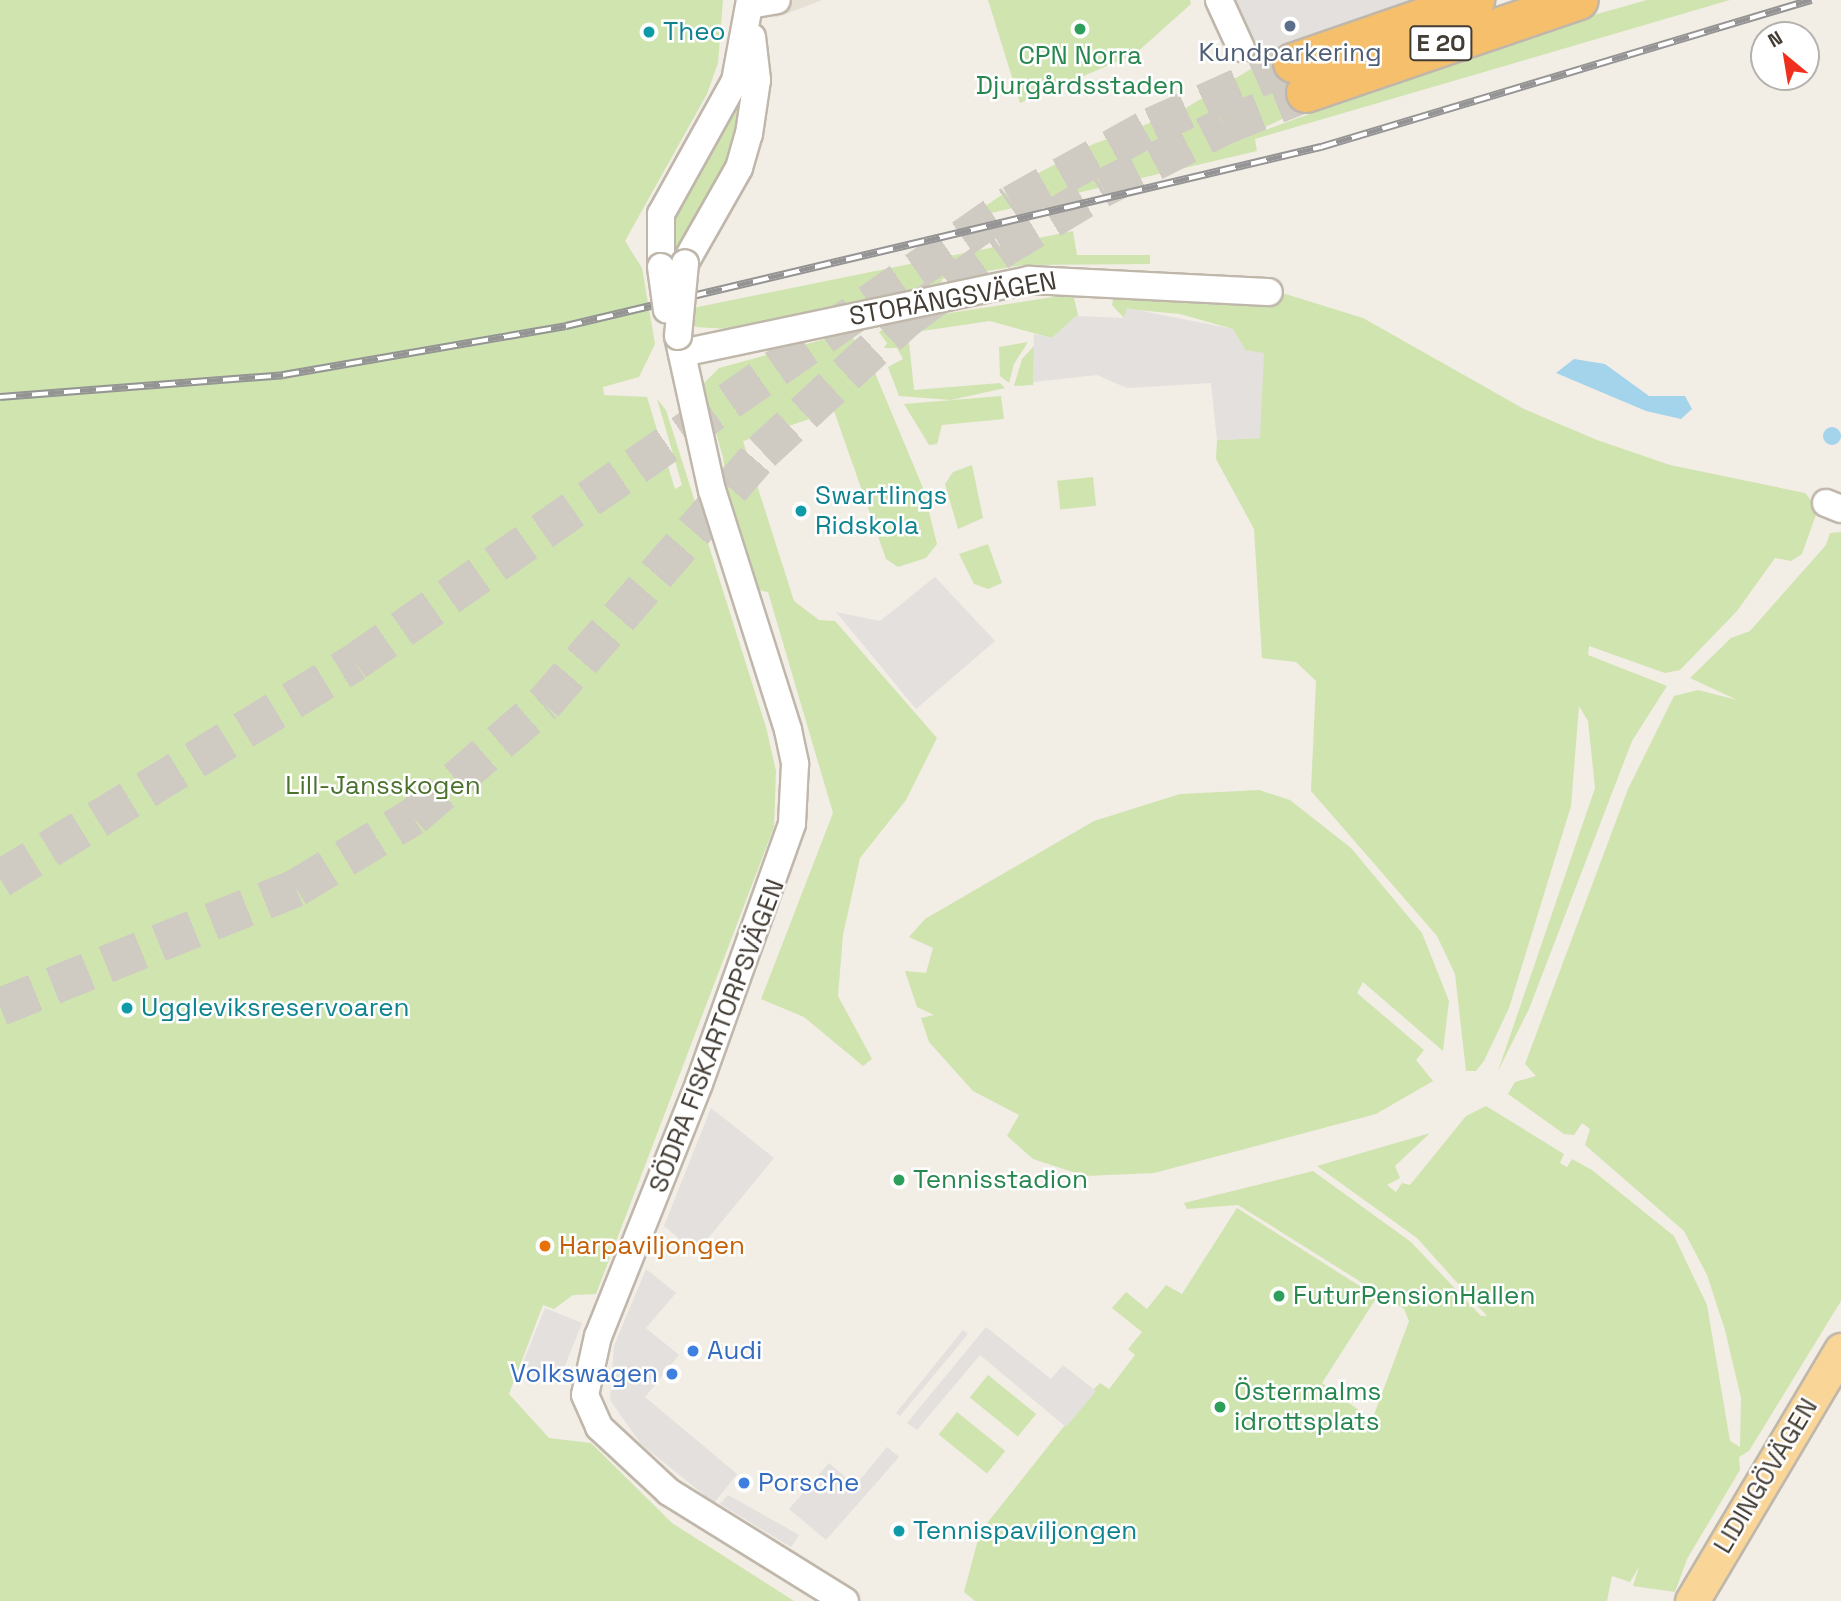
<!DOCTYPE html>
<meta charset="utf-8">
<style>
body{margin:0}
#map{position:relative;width:1841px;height:1601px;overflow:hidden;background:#f2ede5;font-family:"Space Grotesk",sans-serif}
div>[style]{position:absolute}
.residential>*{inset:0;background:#e5dfd4}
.green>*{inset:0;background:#d0e4b0;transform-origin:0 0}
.parking>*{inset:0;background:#e3e0dd;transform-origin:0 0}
.water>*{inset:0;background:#a4d3ec}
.round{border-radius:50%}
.highway-tunnel>*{height:38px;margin-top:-19px;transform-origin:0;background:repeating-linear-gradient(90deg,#cfcac2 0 38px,transparent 0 57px)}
.roads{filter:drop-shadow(2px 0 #c0b7ab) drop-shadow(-2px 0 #c0b7ab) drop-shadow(0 2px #c0b7ab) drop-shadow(0 -2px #c0b7ab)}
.minor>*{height:26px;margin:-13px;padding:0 13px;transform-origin:13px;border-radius:13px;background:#fff}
.major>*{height:33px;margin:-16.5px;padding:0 16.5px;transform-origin:16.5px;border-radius:16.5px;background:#f9d697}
.highway>*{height:38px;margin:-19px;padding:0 19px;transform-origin:19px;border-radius:19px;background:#f6bf6c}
.rail>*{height:8px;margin-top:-4px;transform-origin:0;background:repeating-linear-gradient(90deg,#fff 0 16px,#949494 0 32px);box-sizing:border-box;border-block:2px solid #949494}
.bridges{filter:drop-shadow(2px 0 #c0b7ab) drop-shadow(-2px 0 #c0b7ab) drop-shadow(0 2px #c0b7ab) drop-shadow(0 -2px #c0b7ab)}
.minor-bridge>*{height:26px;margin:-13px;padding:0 13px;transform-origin:13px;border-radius:13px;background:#fff}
.dots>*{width:19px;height:19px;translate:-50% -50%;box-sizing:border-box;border:4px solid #fff;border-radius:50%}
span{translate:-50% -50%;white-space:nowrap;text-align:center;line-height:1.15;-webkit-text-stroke:5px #fff;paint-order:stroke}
.shield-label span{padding:2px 5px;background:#fff;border:2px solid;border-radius:5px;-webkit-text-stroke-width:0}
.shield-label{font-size:24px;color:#443d35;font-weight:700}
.culture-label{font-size:26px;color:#0d838f}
.left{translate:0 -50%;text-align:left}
.service-label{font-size:26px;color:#4e5e75}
.leisure-label{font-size:26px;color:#27864d}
.street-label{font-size:26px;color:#443d35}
.park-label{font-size:26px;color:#4b722c}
.food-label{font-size:26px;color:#c56008}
.shop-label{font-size:26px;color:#366cbe}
.right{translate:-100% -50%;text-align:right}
.north{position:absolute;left:1750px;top:21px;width:70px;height:70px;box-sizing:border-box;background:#fff;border:2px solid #b4b1ae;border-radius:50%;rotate:330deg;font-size:19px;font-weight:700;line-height:28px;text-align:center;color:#443d35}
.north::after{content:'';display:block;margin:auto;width:24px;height:32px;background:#ef301f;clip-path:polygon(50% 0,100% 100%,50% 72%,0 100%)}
</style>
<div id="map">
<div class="residential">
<i style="clip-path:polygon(769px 0,822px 0,775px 18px)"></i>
</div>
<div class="green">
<i style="clip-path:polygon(0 0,723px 0,718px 63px,707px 94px,625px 241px,642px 268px,655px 344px,639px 377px,603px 387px,604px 395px,647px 397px,675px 489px,682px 485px,657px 399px,666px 410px,766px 727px,776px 771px,774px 827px,596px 1294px,573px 1295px,554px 1309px,543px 1305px,509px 1394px,549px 1438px,591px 1443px,672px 1523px,794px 1601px,0 1601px)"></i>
<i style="clip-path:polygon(988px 0,1190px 0,1191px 4px,1135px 54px,1020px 103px)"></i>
<i style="clip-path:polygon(1647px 0,1730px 0,1255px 139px,1257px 151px,966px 219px,1018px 184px,1091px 145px,1179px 112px,1283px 50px,1306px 108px,1235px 141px,1544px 29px)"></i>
<i style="clip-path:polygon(746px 80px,742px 136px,678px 264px,655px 267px,659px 221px)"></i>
<i style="clip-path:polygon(1073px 231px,1077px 255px,1150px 255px,1150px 264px,1023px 265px,942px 279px,940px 289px,730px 329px,695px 327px,688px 309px)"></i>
<i style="clip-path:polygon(1279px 292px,1363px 318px,1524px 409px,1597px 440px,1670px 465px,1805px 493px,1818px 509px,1802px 554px,1791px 561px,1775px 558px,1737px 611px,1680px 670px,1665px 673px,1589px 646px,1588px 655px,1667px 686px,1632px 741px,1529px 1009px,1498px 1071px,1595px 788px,1588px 721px,1579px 706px,1571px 806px,1509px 1008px,1484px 1061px,1476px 1071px,1466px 1071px,1455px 974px,1437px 936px,1311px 791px,1316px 681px,1296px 662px,1262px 658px,1254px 529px,1216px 459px,1217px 440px,1260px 438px,1245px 350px,1233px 329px,1180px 314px,1127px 309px,1124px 318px,1112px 305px,1114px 295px,1276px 306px)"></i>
<i style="clip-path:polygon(1073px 294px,1078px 315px,1052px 338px,990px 321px,908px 333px,914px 390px,1000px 383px,1005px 388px,951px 400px,899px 396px,888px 367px,903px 359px,897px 348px,884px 348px,887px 343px,879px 332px,891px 322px)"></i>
<i style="clip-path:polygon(847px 333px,865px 349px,923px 488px,937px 544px,926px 558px,898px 567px,886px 559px,834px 411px,743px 441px,794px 601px,819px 620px,835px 621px,937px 738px,906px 800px,860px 858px,843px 935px,838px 996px,872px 1059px,863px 1066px,804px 1017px,761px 999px,833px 813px,768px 592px,757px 590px,729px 504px,723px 457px,702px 385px,719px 368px)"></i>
<i style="clip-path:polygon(1028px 342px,1014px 364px,1009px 383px,1000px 376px,999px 347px)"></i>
<i style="clip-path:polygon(1035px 345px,1033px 385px,1014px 386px,1022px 359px)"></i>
<i style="clip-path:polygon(1001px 396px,1004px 419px,942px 425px,937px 444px,929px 445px,904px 404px)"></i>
<i style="clip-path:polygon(972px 465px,983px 518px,958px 529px,945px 484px,953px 472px)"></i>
<i style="left:1093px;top:477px;width:29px;height:36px;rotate:84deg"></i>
<i style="clip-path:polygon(1841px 532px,1841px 1301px,1749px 1451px,1739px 1457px,1740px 1470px,1687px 1559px,1675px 1592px,1633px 1586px,1639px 1567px,1630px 1582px,1612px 1576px,1607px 1601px,975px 1601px,964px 1592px,980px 1532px,1092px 1391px,1100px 1383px,1109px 1389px,1135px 1355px,1128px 1349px,1142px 1332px,1112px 1308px,1126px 1292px,1147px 1309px,1166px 1285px,1182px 1294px,1237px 1208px,1377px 1297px,1322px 1383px,1372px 1420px,1409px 1321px,1404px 1309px,1238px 1205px,1187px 1209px,1184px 1203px,1313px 1171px,1411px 1242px,1481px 1316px,1487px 1316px,1417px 1238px,1317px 1166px,1430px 1133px,1395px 1166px,1400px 1178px,1387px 1185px,1396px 1192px,1402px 1183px,1410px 1185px,1466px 1116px,1486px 1106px,1564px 1154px,1560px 1163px,1567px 1167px,1572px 1159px,1592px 1170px,1674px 1236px,1707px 1305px,1730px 1441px,1740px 1447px,1741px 1398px,1725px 1330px,1707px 1275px,1684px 1231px,1585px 1145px,1590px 1129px,1582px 1123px,1574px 1135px,1564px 1134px,1508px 1094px,1515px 1082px,1536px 1076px,1525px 1064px,1628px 789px,1674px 696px,1698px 690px,1737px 700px,1690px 678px,1731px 638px,1750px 631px,1826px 545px,1830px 533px)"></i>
<i style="clip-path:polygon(988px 544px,1002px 583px,988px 589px,974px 584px,959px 554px)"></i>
<i style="clip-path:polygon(1259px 790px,1290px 800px,1351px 848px,1422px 933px,1449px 1001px,1443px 1051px,1363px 982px,1357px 993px,1424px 1050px,1416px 1060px,1433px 1081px,1376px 1114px,1154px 1173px,1085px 1176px,1033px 1159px,1007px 1136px,1019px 1115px,973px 1091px,929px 1042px,921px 1018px,934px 1015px,917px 1007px,905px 971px,926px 973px,933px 948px,909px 937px,925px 919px,1094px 821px,1180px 794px)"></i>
<i style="left:988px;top:1375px;width:62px;height:29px;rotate:39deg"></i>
<i style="left:957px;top:1412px;width:62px;height:29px;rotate:39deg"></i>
</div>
<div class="parking">
<i style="clip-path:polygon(1229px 0,1416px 0,1261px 59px)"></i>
<i style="clip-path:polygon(1127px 308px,1233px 329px,1245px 350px,1264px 353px,1260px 438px,1217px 440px,1211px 383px,1127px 388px,1097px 375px,1033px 382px,1034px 334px,1052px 338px,1076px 316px,1124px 318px)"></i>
<i style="clip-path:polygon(935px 577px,995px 641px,916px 709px,836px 612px,880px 621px)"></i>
<i style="clip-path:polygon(711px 1108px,774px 1158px,696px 1253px,664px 1226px)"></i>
<i style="clip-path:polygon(646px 1269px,676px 1293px,646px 1328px,679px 1355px,645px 1397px,737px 1474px,714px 1503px,641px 1444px,610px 1400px,614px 1346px)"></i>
<i style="left:545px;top:1308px;width:40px;height:66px;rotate:22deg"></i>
<i style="clip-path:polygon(986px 1327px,1051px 1379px,1063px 1365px,1096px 1391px,1066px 1427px,980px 1355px,917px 1430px,907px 1423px)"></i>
<i style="clip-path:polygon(963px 1330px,968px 1334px,900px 1416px,896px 1413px)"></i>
<i style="clip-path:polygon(887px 1447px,899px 1457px,826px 1540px,789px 1509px,829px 1463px,855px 1486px)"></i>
<i style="clip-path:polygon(728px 1495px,799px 1535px,791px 1547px,720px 1504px)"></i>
</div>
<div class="water">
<i style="clip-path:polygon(1574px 359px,1605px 364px,1649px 396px,1685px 396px,1692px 409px,1681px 419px,1646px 411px,1556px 373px)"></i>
<i class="round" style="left:1823px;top:427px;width:18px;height:18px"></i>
</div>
<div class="highway-tunnel">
<i style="left:0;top:879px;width:416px;rotate:-31.4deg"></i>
<i style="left:355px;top:662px;width:801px;rotate:-34.88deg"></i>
<i style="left:1012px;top:204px;width:160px;rotate:-29.1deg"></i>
<i style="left:1152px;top:126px;width:154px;rotate:-24.1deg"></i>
<i style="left:0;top:1007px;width:319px;rotate:-21.9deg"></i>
<i style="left:296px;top:888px;width:137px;rotate:-31.3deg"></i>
<i style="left:413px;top:817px;width:173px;rotate:-40.8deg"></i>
<i style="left:544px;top:704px;width:333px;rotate:-49.1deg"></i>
<i style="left:762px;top:452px;width:195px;rotate:-42.7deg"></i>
<i style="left:905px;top:320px;width:120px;rotate:-36.2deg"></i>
<i style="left:1002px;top:249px;width:118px;rotate:-31.1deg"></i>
<i style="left:1103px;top:188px;width:136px;rotate:-27.1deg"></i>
<i style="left:1224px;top:126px;width:88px;rotate:-21.9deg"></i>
</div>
<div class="roads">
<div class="minor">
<i style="left:1219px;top:0;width:53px;rotate:65.4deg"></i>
<i style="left:750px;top:5px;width:27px;rotate:-10deg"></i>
<i style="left:685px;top:263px;width:109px;rotate:-60.4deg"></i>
<i style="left:739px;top:168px;width:35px;rotate:-74deg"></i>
<i style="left:749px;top:134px;width:55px;rotate:-81.6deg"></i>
<i style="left:757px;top:80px;width:43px;rotate:-96.6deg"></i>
<i style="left:661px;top:267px;width:53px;rotate:-90deg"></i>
<i style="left:661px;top:214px;width:152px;rotate:-60.9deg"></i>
<i style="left:735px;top:81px;width:82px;rotate:-79.5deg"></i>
<i style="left:678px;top:336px;width:158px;rotate:77.6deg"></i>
<i style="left:712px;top:490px;width:252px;rotate:72.4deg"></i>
<i style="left:788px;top:730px;width:35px;rotate:78deg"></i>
<i style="left:795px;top:764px;width:60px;rotate:92.9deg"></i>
<i style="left:792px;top:824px;width:276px;rotate:109.7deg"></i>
<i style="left:699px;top:1084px;width:271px;rotate:111.8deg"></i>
<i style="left:598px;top:1336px;width:60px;rotate:102.4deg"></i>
<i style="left:585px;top:1395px;width:35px;rotate:66deg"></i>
<i style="left:599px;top:1427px;width:96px;rotate:42.9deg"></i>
<i style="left:669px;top:1492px;width:207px;rotate:31.8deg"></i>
<i style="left:682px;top:353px;width:355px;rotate:-11.9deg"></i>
<i style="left:1029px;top:280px;width:240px;rotate:2.9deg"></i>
<i style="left:1826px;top:503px;width:16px;rotate:22deg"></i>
</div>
<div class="major">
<i style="left:1692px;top:1601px;width:292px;rotate:-59.3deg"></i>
</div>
<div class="highway">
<i style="left:1293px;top:63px;width:193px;rotate:-19.1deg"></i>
<i style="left:1306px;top:93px;width:288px;rotate:-18.8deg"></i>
</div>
</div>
<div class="rail">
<i style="left:0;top:397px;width:284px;rotate:-4.4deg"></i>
<i style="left:283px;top:375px;width:287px;rotate:-9.8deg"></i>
<i style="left:566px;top:326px;width:776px;rotate:-13.34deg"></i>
<i style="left:1321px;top:147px;width:512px;rotate:-16.7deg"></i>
</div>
<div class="bridges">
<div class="minor-bridge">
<i style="left:661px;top:267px;width:43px;rotate:82.1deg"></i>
<i style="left:678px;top:336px;width:73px;rotate:-84.5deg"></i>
</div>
</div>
<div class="dots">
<i style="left:1290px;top:26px;background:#5c6f8a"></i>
<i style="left:1080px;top:29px;background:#2e9e5b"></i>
<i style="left:649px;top:32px;background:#0f9aa8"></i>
<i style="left:801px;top:511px;background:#0f9aa8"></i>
<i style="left:127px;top:1008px;background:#0f9aa8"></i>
<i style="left:899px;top:1180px;background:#2e9e5b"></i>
<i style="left:545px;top:1246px;background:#e8710a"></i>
<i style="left:1279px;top:1296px;background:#2e9e5b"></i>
<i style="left:693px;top:1351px;background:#3f7fe0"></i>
<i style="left:672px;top:1374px;background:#3f7fe0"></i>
<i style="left:1220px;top:1407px;background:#2e9e5b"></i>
<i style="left:744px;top:1483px;background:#3f7fe0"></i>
<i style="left:899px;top:1531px;background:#0f9aa8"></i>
</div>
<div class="shield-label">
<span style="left:1441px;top:43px">E 20</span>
</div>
<div class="culture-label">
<span class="left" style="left:663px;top:32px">Theo</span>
<span class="left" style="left:815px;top:511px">Swartlings<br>Ridskola</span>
<span class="left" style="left:141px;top:1008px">Uggleviksreservoaren</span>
<span class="left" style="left:913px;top:1531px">Tennispaviljongen</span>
</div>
<div class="service-label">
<span style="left:1290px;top:53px">Kundparkering</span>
</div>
<div class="leisure-label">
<span style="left:1080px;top:71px">CPN Norra<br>Djurgårdsstaden</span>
<span class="left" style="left:913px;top:1180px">Tennisstadion</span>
<span class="left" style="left:1293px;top:1296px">FuturPensionHallen</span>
<span class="left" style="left:1234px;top:1407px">Östermalms<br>idrottsplats</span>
</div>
<div class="street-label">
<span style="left:953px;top:299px;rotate:-10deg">STORÄNGSVÄGEN</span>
<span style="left:717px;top:1036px;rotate:-69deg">SÖDRA FISKARTORPSVÄGEN</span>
<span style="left:1766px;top:1476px;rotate:-59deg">LIDINGÖVÄGEN</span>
</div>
<div class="park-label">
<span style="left:383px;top:786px">Lill-Jansskogen</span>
</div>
<div class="food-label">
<span class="left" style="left:559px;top:1246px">Harpaviljongen</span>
</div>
<div class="shop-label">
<span class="left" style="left:707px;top:1351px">Audi</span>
<span class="right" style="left:658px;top:1374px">Volkswagen</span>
<span class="left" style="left:758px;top:1483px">Porsche</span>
</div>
<div class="north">N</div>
</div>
